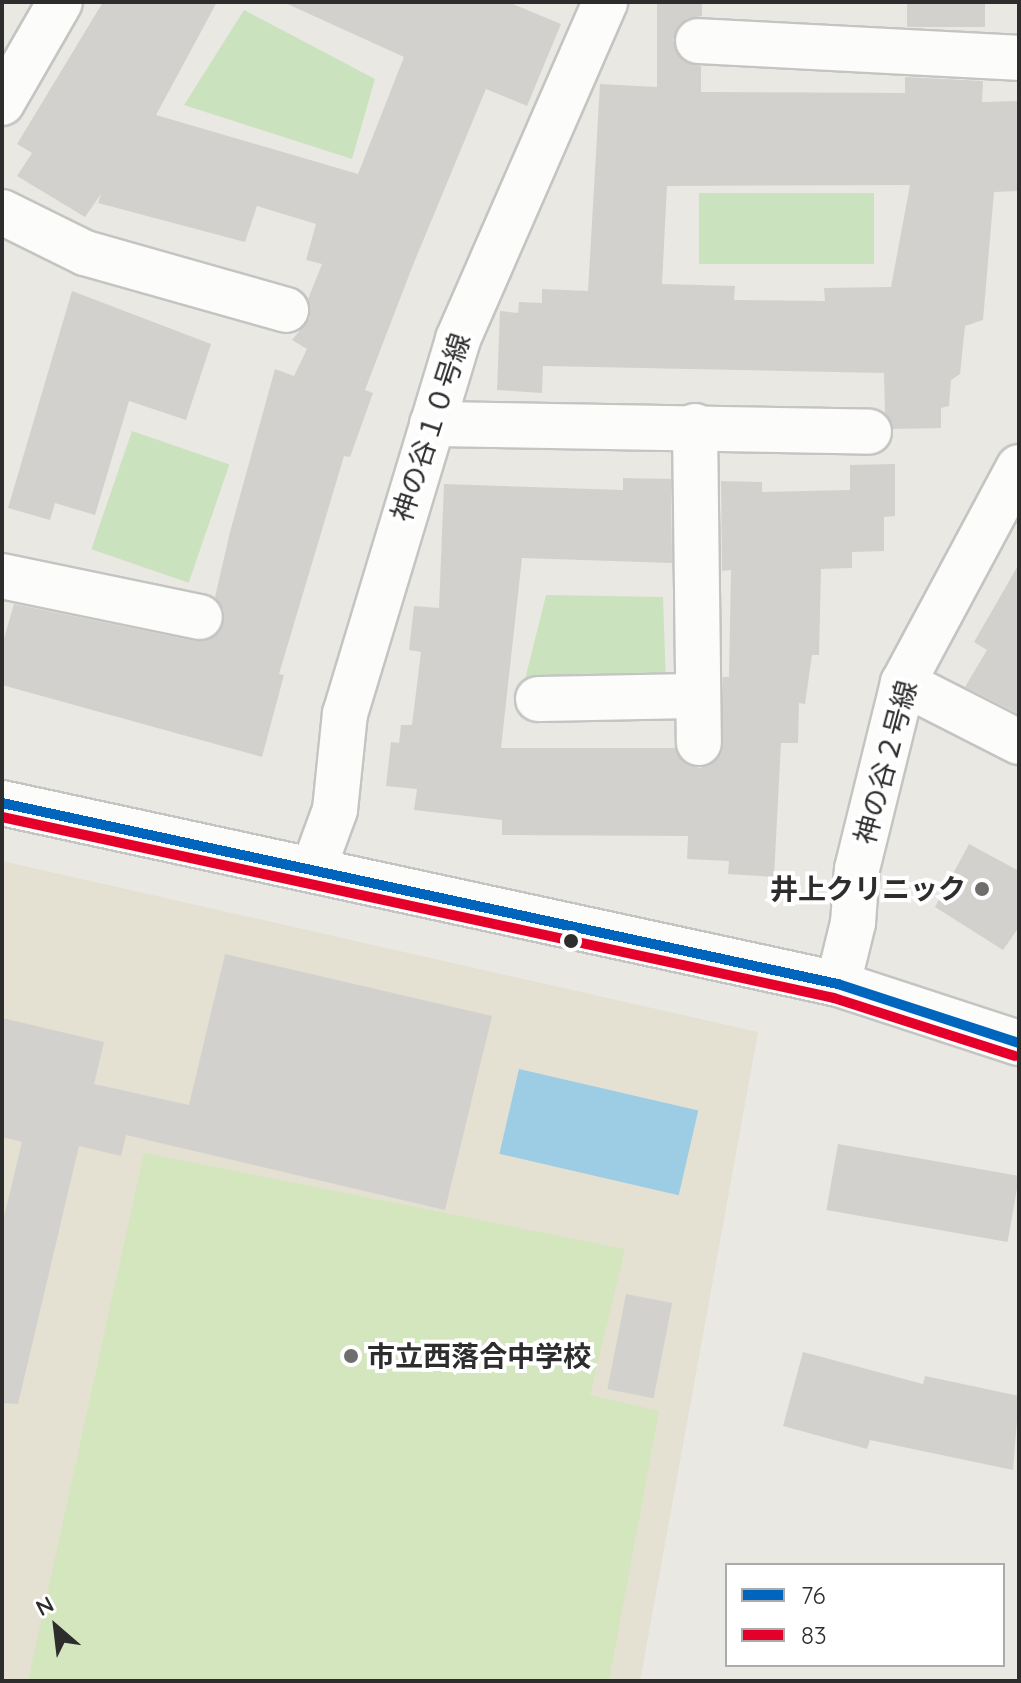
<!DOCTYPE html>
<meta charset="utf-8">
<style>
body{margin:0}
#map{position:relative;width:1021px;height:1683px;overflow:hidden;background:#eae8e3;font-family:Quicksand,"Noto Sans JP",sans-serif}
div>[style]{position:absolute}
.education>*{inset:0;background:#e4e0d2}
.green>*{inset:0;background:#cbe2bf;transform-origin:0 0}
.pitch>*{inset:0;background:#d3e6bd}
.water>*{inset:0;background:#9dcce5;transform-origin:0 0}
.building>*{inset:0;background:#d3d1ce;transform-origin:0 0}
.roads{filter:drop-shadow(2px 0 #c4c4c3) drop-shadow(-2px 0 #c4c4c3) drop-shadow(0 2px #c4c4c3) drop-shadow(0 -2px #c4c4c3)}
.minor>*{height:44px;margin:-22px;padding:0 22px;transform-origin:22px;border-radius:22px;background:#fcfcfb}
.tertiary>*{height:44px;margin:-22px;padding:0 22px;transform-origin:22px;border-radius:22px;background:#fcfcfb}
.bus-1>*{height:10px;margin:-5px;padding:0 5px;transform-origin:5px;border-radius:5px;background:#0065bd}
.bus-2>*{height:10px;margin:-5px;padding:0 5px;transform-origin:5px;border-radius:5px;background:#e4002b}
.dots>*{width:22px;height:22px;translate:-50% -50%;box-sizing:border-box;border:4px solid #fff;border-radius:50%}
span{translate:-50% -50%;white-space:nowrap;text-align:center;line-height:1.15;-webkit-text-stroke:8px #fff;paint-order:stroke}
.street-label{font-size:28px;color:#2d2d2d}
.poi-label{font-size:28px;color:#2d2d2d;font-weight:700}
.right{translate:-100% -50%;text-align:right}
.left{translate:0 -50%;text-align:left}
.frame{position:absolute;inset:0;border:4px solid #2d2d2d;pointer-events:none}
.legend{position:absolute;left:725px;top:1563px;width:280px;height:104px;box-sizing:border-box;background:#fff;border:2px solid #ababab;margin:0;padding:10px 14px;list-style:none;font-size:24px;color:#2d2d2d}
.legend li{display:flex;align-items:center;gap:16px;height:40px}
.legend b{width:40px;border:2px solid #ababab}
.north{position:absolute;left:16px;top:1587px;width:80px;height:80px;-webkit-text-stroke:6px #fff;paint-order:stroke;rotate:332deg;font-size:22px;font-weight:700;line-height:32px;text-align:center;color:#2d2d2d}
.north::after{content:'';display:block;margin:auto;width:28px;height:36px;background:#2d2d2d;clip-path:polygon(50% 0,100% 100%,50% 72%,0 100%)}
</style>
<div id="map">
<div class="education">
<i style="clip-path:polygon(2px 861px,758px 1032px,640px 1681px,2px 1681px)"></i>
</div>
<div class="green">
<i style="clip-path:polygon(244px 10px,375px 79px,352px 159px,184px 105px)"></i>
<i style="left:699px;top:193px;width:175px;height:71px"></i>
<i style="left:132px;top:431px;width:103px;height:125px;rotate:19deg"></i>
<i style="clip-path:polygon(546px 595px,663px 597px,666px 683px,524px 683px)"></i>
</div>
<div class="pitch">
<i style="clip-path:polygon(144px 1153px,625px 1249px,590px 1395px,659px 1411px,609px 1681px,28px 1681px)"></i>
</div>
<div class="water">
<i style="left:519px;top:1069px;width:184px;height:87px;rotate:13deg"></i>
</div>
<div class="building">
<i style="clip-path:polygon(103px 2px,217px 2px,156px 115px,358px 174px,404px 57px,283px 2px,508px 2px,561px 24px,527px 106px,486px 89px,413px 265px,365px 390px,373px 393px,350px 457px,344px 456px,279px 674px,284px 675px,262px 757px,2px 685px,2px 645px,14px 604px,195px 641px,219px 633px,224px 610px,215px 597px,230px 532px,275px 369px,294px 376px,307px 349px,292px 340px,310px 318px,308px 299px,322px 264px,306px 260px,316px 224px,257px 206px,245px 242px,98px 203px,101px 194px,85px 217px,17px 176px,32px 153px,17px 144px)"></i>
<i style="clip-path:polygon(evenodd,657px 2px,702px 2px,702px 16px,686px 19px,673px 40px,684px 61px,701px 66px,701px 92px,905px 93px,905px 77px,983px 81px,982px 102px,1019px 101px,1019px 191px,994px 192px,983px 320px,965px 326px,960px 374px,951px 380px,949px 406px,941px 408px,941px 428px,893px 429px,885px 413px,884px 373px,543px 366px,542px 393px,497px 390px,500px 311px,518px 313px,519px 302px,542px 303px,542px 289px,588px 291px,600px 84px,657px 87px,657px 2px,910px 185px,891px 287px,824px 288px,825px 301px,734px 300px,735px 286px,662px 284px,667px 186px,910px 185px)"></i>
<i style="left:907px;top:2px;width:78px;height:25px"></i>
<i style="clip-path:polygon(72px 291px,211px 344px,186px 420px,129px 401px,95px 515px,55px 503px,50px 520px,8px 508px)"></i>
<i style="clip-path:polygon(895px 464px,895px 516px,884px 517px,884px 551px,852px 552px,852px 568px,821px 569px,819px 655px,812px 655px,805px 704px,799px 703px,798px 743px,781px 743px,774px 877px,728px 874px,729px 861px,687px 859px,688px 836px,502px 835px,502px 820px,414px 810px,417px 789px,386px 786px,391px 742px,399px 743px,401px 725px,412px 725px,421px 652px,409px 650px,414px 606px,439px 608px,444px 484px,623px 490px,623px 478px,671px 479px,672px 563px,522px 558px,501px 748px,675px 748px,686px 764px,700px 768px,721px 754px,723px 677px,729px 677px,731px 570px,722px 571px,721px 481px,762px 482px,762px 492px,850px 490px,850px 465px)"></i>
<i style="clip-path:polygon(1019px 564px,1019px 714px,965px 687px,987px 650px,974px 642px)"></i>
<i style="clip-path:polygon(969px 844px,1019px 871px,1019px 927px,1003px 950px,935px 907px)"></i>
<i style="clip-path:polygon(225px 954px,492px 1016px,445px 1210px,126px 1135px,121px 1156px,79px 1146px,18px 1404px,2px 1403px,2px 1225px,22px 1142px,2px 1137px,2px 1018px,104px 1042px,94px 1084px,189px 1105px)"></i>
<i style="left:838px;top:1144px;width:184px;height:67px;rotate:10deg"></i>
<i style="left:626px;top:1294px;width:47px;height:97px;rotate:11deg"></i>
<i style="clip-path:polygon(803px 1352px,923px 1384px,925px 1376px,1019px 1396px,1013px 1470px,870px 1440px,867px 1449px,783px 1426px)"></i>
</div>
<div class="roads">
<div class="minor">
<i style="left:698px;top:41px;width:321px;rotate:3deg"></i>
<i style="left:2px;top:103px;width:116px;rotate:-60.1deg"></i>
<i style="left:2px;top:212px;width:93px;rotate:26.3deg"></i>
<i style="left:85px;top:253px;width:209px;rotate:15.8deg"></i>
<i style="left:432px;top:424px;width:437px;rotate:1deg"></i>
<i style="left:695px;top:426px;width:317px;rotate:89.3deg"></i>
<i style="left:2px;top:576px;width:202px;rotate:11.7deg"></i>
<i style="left:903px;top:683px;width:130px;rotate:27deg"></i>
<i style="left:538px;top:699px;width:157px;rotate:-1.1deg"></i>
<i style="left:313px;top:870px;width:64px;rotate:-69.9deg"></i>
<i style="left:335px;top:810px;width:97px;rotate:-84.1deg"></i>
<i style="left:345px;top:714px;width:392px;rotate:-73.2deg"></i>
<i style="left:458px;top:339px;width:368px;rotate:-66.4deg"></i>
<i style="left:838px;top:984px;width:63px;rotate:-76.2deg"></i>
<i style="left:853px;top:923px;width:54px;rotate:-85.8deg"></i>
<i style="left:857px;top:869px;width:192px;rotate:-76.1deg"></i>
<i style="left:903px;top:683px;width:245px;rotate:-61.8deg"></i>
</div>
<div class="tertiary">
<i style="left:2px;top:803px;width:855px;rotate:12.22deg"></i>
<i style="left:838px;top:984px;width:190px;rotate:18.1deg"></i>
</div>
</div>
<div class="bus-1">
<i style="left:2px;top:803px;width:855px;rotate:12.22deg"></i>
<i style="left:838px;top:984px;width:190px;rotate:18.1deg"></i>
</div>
<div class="bus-2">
<i style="left:2px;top:817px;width:851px;rotate:12.27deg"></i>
<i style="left:834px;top:998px;width:190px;rotate:17.8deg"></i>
</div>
<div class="dots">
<i style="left:982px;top:889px;background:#6f6e6d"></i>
<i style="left:571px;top:941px;background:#2d2d2d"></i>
<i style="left:351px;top:1356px;background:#6f6e6d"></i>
</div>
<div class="street-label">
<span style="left:431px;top:427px;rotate:-72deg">神の谷１０号線</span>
<span style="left:886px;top:762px;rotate:-75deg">神の谷２号線</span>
</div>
<div class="poi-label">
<span class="right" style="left:966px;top:889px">井上クリニック</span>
<span class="left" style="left:367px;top:1356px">市立西落合中学校</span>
</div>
<div class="frame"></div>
<ul class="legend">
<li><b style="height:10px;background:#0065bd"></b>76</li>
<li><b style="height:10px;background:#e4002b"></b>83</li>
</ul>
<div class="north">N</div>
</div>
